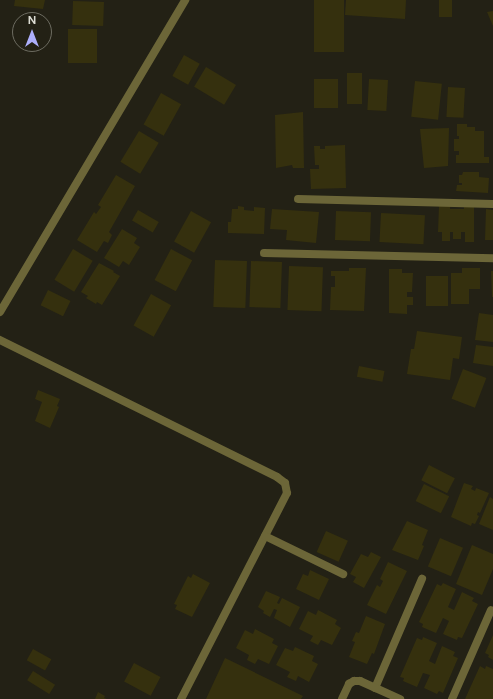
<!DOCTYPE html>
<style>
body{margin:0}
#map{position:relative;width:493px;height:699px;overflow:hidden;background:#232115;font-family:Figtree,sans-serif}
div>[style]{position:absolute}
.building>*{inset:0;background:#35300e;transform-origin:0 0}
.minor>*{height:8px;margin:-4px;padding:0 4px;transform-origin:4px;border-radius:4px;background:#6c6638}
span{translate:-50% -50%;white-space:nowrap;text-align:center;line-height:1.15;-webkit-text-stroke:3.5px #232115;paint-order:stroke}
.north{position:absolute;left:12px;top:12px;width:40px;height:40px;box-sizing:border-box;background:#232115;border:1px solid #6d6c61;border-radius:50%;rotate:0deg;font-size:11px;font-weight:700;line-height:16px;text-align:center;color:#ddddd4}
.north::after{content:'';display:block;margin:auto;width:14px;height:18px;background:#adaffb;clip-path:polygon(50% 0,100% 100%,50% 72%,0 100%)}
</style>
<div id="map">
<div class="building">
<i style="clip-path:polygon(15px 0,45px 0,43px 9px,14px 6px)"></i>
<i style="left:314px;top:0;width:30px;height:52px"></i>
<i style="clip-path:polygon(346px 0,406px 0,405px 19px,345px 15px)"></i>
<i style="left:439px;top:0;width:13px;height:17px"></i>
<i style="left:73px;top:1px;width:31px;height:24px;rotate:2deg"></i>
<i style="clip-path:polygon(493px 11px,493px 26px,487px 12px)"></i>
<i style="left:68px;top:29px;width:29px;height:34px"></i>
<i style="left:184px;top:55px;width:18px;height:24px;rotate:29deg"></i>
<i style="left:206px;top:67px;width:35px;height:23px;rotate:31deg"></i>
<i style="left:347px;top:73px;width:15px;height:31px"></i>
<i style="left:338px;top:79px;width:29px;height:24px;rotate:90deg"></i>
<i style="left:369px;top:79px;width:19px;height:31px;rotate:3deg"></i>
<i style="left:415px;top:81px;width:27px;height:36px;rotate:6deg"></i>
<i style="left:448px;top:87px;width:17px;height:30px;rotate:3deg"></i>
<i style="left:161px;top:93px;width:23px;height:36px;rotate:29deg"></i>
<i style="clip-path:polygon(303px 112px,304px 168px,293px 168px,292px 165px,276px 168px,275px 115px)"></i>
<i style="clip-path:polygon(457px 124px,467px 124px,467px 127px,475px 127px,475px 131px,484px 131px,484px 157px,489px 157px,489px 163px,456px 163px,456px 155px,459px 155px,459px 151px,454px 151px,454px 139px,459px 139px,459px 136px,457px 136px)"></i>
<i style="clip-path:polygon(449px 128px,448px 166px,424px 168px,420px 129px)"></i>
<i style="left:139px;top:131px;width:23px;height:36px;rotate:31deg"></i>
<i style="clip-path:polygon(345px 145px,346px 188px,311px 189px,310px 169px,319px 169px,319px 165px,315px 165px,314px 146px,320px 146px,320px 149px,325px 149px,325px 146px)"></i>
<i style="clip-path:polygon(463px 172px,479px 172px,479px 177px,489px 178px,488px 193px,456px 191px,457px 185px,462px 185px,462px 183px,459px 183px,459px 175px,462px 175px)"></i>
<i style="clip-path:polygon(116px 175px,135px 186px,109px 232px,112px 235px,108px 243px,104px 241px,97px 252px,77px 240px,94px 212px,96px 214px,101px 207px,98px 205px)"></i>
<i style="clip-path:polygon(238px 206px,244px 207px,244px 210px,254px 211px,254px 207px,265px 208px,264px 234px,228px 233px,228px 222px,231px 222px,232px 209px,238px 209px)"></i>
<i style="clip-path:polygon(439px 206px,450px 206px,450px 209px,464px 209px,464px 206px,474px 206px,474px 242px,465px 242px,465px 232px,461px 232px,461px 239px,453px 239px,453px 232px,450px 232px,450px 241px,442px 241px,442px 232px,438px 232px)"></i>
<i style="clip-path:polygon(272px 209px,319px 212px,316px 243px,286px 240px,287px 230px,270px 229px)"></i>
<i style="clip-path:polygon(486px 209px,493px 210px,493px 240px,485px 240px)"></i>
<i style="left:138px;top:210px;width:24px;height:12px;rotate:30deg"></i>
<i style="left:191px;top:211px;width:23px;height:35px;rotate:29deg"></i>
<i style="left:336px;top:211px;width:35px;height:29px;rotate:2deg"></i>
<i style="left:381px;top:213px;width:44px;height:29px;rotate:3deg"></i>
<i style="clip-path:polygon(122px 229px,137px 238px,134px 243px,140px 247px,129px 265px,123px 261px,119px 267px,104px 258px)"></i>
<i style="left:73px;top:249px;width:23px;height:36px;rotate:31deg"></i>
<i style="left:171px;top:249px;width:24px;height:35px;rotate:28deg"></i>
<i style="left:215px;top:260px;width:32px;height:47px;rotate:2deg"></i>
<i style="left:251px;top:261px;width:31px;height:46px;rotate:2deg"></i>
<i style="clip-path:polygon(99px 263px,114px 271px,113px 272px,120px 276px,102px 305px,97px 302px,96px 304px,86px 298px,88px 296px,81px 292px)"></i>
<i style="left:289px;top:266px;width:34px;height:44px;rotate:2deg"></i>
<i style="clip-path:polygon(349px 268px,366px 268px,364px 311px,330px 310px,331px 287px,335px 287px,335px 276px,331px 276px,331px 271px,349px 271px)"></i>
<i style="clip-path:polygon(462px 268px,480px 268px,480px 289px,469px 289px,469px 304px,451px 304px,451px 273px,462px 273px)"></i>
<i style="clip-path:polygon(389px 269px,402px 269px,402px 273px,413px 273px,412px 292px,407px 292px,407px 297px,413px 297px,413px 305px,407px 305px,407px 314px,389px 313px)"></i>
<i style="clip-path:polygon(491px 271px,493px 271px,493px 297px,492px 297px)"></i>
<i style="left:426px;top:276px;width:22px;height:30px"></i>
<i style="left:48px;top:290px;width:25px;height:17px;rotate:26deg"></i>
<i style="left:151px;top:294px;width:23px;height:36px;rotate:29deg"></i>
<i style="clip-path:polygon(479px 313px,493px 315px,493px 342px,475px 340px)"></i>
<i style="clip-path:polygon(417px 331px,462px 337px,459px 359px,453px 358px,450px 380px,407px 374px,411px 349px,414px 349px)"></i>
<i style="clip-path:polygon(476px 345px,493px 347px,493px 366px,473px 363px)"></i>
<i style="left:359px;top:366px;width:26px;height:11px;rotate:11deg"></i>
<i style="left:463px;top:369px;width:25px;height:32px;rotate:21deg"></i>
<i style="clip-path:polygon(38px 390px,60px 399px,57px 406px,59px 407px,50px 428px,35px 421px,42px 402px,35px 399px)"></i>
<i style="left:429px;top:465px;width:29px;height:17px;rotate:27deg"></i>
<i style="clip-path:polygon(464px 483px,473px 486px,471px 489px,475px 491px,476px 488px,489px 493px,480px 513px,478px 512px,477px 515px,479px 516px,475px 524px,472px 523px,471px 526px,451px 517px)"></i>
<i style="left:424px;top:484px;width:28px;height:19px;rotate:26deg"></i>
<i style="clip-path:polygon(490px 497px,493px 499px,493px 530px,479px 524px)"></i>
<i style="clip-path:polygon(407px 521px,428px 530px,422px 545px,424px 546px,418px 560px,392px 550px)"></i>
<i style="left:326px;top:531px;width:24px;height:23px;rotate:24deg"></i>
<i style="left:440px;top:538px;width:25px;height:31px;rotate:23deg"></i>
<i style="clip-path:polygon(472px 545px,493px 554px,493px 569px,482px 595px,456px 584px)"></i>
<i style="clip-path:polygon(371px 552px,381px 557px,364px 588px,353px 582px,356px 577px,350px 574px,361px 554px,368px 557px)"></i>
<i style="clip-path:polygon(388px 562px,407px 571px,386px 614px,367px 605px,377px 585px,380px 587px,383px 581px,380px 579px)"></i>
<i style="clip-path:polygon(310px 570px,329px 579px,319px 600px,296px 589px,303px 574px,308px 576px)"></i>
<i style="clip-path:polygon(193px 574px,210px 583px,192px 617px,175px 609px,177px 605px,174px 604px,188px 576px,191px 578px)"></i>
<i style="clip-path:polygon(443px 583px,456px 589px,448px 607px,454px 610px,462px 592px,474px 598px,472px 601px,478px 604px,462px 638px,458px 637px,457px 640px,443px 634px,449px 621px,443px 618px,436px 633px,422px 627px,423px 624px,419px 622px,437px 584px,441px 586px)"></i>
<i style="clip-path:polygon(266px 591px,280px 597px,277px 603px,279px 604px,282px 598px,300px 607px,290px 627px,274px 618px,277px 610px,274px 609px,270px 617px,263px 613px,264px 611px,258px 607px)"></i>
<i style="clip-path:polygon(318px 610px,337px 620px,335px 624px,341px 628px,332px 645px,321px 640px,318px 645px,310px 641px,313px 636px,299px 629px,308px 611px,316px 615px)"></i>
<i style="clip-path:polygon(366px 616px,385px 624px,374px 654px,372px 653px,367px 664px,349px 657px,355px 642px,352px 641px,356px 632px,359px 633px)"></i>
<i style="clip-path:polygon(255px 629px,274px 639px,272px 643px,278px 646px,269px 664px,258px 659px,255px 664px,247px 660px,249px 655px,236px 648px,245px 630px,253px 634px)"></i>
<i style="clip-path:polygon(493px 635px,493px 660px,488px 657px,489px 655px,485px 653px)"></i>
<i style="clip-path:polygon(423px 637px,437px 643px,429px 661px,435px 664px,442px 646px,455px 652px,453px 656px,458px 658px,443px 693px,439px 691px,437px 694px,424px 688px,430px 675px,423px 673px,417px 687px,403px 681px,404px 678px,400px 677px,417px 638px,422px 640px)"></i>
<i style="clip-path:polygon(295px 647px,314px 656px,312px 661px,318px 664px,309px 682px,298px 676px,296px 681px,287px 677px,290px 672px,276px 665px,285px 648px,293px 651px)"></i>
<i style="left:33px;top:649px;width:21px;height:13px;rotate:29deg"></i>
<i style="clip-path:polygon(225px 658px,303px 696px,301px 699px,206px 699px)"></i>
<i style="left:134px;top:663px;width:30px;height:21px;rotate:28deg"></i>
<i style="clip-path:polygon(480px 666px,485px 669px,486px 666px,493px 669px,493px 699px,465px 699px)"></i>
<i style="left:33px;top:671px;width:26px;height:11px;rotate:32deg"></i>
<i style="clip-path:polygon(98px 692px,105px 696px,104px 698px,107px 699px,95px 699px)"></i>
</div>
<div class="minor">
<i style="left:298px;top:199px;width:195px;rotate:1.5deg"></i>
<i style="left:264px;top:253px;width:229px;rotate:1.3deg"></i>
<i style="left:0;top:312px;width:363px;rotate:-59.3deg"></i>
<i style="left:0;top:340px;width:309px;rotate:26.3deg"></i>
<i style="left:277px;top:477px;width:10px;rotate:37deg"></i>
<i style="left:285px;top:483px;width:10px;rotate:79deg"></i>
<i style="left:287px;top:493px;width:232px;rotate:117.2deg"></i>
<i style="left:265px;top:536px;width:87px;rotate:26deg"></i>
<i style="left:375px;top:688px;width:119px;rotate:-66.7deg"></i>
<i style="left:342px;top:699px;width:17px;rotate:-65deg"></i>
<i style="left:349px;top:684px;width:6px;rotate:-31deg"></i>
<i style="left:354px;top:681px;width:6px"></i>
<i style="left:360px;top:681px;width:44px;rotate:24.2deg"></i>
<i style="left:452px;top:699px;width:97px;rotate:-66.3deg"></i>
</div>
<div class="north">N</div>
</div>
